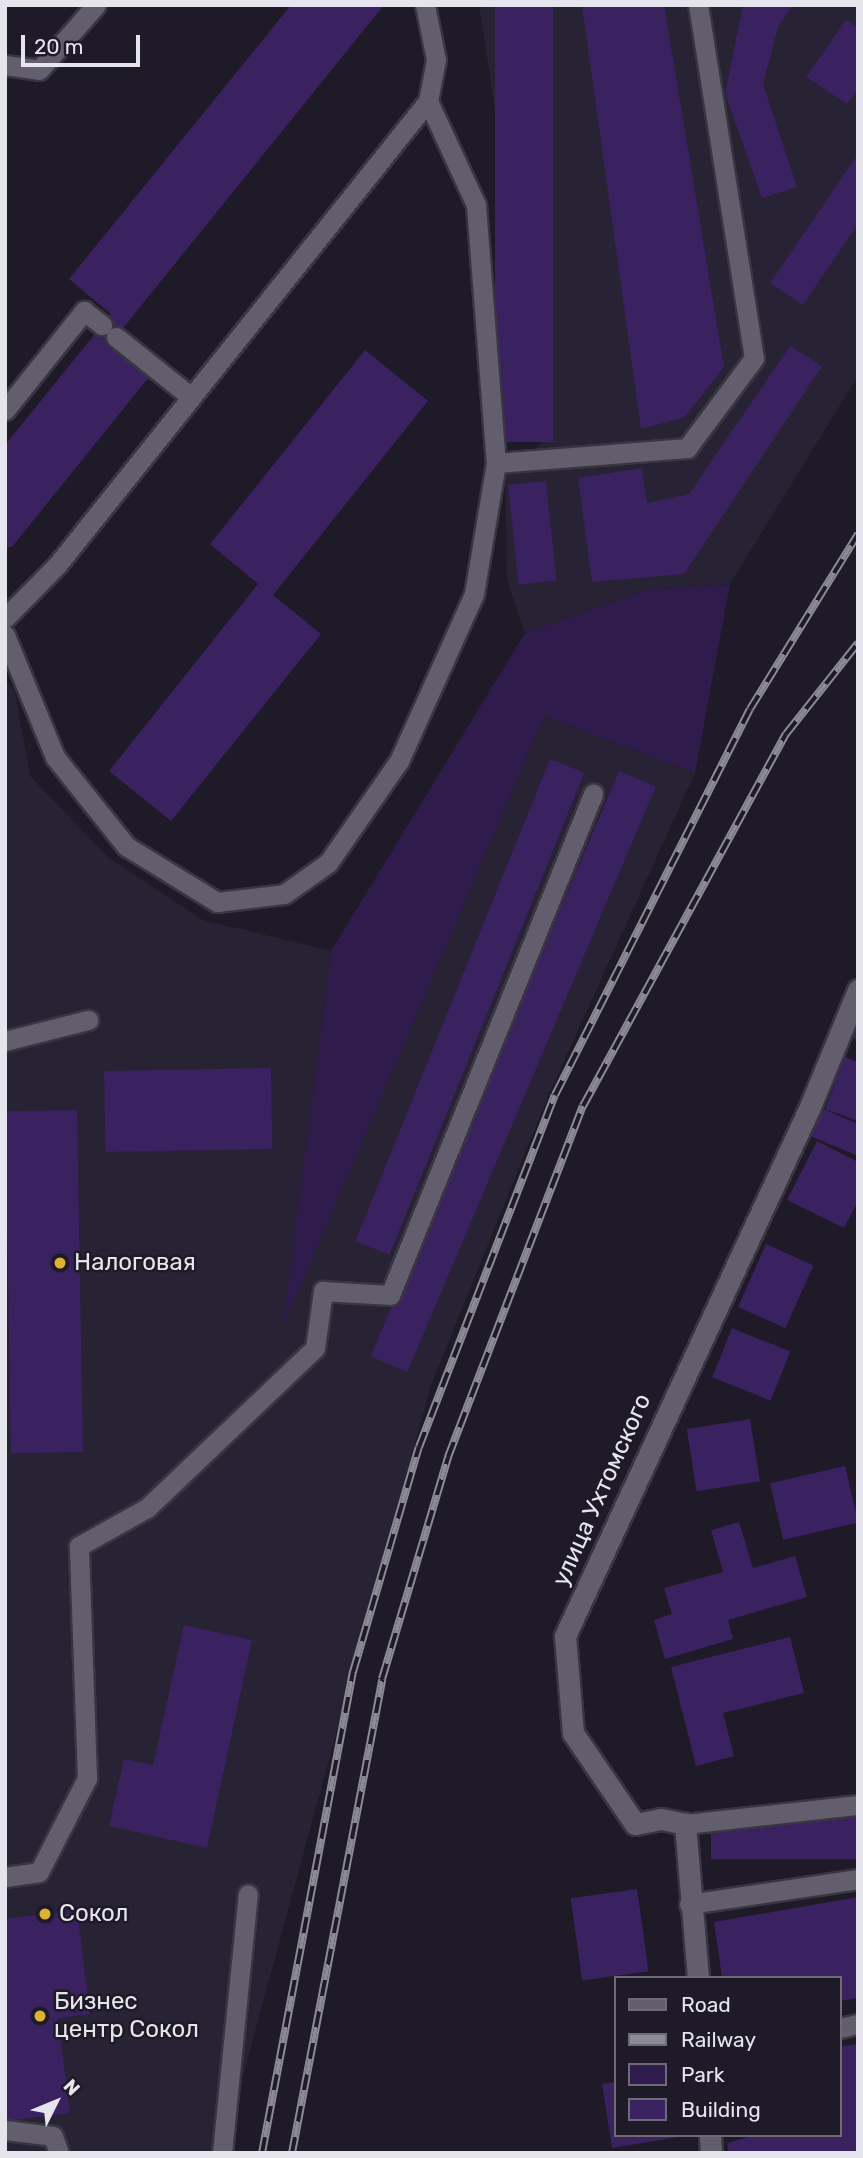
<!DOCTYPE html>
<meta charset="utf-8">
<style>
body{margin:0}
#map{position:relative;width:863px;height:2158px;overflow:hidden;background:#1e1a27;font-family:Rubik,sans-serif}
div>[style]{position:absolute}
.built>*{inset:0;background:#272234}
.green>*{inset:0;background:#2f1c4d}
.building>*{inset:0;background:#3a2160;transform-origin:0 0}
.roads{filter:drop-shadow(2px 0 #393641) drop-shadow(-2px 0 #393641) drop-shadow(0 2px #393641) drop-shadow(0 -2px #393641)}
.lane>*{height:19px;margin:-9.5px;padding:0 9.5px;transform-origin:9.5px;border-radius:9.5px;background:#625e6e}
.street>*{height:21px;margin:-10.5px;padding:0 10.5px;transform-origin:10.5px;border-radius:10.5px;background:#625e6e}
.rail>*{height:8px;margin-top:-4px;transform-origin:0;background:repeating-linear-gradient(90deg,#1e1a27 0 16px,#8c8a94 0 32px);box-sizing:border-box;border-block:2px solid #8c8a94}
.dots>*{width:19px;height:19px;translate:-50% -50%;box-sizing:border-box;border:4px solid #1e1a27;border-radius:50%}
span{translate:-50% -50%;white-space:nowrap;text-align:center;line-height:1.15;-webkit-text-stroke:5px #1e1a27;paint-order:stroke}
.poi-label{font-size:24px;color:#e6e4ed}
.left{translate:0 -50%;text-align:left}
.street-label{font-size:24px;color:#e6e4ed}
.frame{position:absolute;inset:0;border:7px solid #e6e4ed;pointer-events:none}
.legend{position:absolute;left:614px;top:1976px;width:228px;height:161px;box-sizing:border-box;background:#1e1a27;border:2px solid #6e6b76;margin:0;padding:9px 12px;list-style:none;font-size:21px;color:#e6e4ed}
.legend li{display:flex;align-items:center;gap:14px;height:35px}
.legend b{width:35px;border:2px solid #6e6b76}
.north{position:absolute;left:21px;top:2067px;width:70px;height:70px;-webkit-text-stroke:5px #1e1a27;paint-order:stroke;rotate:47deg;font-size:19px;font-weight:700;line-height:28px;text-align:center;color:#e6e4ed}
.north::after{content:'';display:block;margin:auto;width:24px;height:32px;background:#e6e4ed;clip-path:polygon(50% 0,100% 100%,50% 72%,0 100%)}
.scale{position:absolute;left:21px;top:35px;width:119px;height:32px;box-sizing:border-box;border:4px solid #e6e4ed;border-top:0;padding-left:9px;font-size:21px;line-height:24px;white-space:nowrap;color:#e6e4ed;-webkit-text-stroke:5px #1e1a27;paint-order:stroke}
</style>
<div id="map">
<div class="built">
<i style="clip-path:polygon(479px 5px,858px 5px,858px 376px,730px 584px,647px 590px,525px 633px,507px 580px,505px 476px,545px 440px)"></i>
<i style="clip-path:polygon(5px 679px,15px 692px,30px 776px,109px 858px,203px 920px,331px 951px,284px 1322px,544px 716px,695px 773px,549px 1094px,430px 1388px,222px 2153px,5px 2153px)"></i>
</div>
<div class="green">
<i style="clip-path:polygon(730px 584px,695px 773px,544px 716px,283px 1326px,331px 951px,525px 633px,647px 590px)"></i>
</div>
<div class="building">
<i style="clip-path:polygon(291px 5px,384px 5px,111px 343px,149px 377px,12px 547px,5px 547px,5px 445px,111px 314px,69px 279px)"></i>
<i style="left:495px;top:5px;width:58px;height:437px"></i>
<i style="clip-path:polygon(582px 5px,664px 5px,724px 367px,685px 417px,641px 429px)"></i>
<i style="clip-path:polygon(743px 5px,793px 5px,778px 27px,763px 84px,797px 187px,762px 198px,725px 93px)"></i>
<i style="clip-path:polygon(846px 20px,858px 28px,858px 89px,847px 104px,806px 77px)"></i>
<i style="clip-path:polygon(858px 154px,858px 224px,803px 305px,770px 283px)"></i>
<i style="clip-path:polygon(790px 346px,822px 366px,684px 574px,592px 582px,578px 478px,642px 468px,647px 503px,689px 494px)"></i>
<i style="clip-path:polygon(365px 350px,428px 401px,273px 595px,321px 634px,171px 821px,109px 771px,258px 584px,210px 544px)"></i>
<i style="left:546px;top:481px;width:100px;height:38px;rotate:84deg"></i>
<i style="left:550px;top:759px;width:37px;height:520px;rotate:22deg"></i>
<i style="left:619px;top:771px;width:40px;height:636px;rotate:23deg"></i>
<i style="clip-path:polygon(858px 1013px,858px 1040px,849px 1037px)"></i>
<i style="clip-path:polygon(845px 1057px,858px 1062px,858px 1121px,825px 1109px)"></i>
<i style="left:271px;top:1068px;width:81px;height:167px;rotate:89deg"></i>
<i style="clip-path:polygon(817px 1106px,858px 1124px,858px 1156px,805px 1134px)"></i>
<i style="left:77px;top:1110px;width:342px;height:72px;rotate:89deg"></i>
<i style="clip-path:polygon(817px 1141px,858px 1162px,858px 1201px,844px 1228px,787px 1200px)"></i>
<i style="left:766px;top:1244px;width:52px;height:69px;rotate:24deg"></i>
<i style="left:732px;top:1328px;width:63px;height:53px;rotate:22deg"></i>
<i style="left:750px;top:1419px;width:63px;height:64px;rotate:81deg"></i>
<i style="left:845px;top:1466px;width:58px;height:77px;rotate:77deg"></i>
<i style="clip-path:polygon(739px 1522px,753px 1568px,795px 1556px,807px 1597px,728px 1620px,733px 1639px,665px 1659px,654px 1620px,672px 1614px,664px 1588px,723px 1572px,711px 1530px)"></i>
<i style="clip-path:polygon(184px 1625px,252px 1640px,207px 1848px,109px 1826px,124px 1759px,153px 1765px)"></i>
<i style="clip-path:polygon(790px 1637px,804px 1693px,723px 1713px,734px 1756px,696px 1766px,671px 1667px)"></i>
<i style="left:858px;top:1818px;width:41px;height:147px;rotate:90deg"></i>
<i style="left:637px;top:1889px;width:83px;height:67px;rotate:82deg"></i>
<i style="clip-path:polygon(858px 1897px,858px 1998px,840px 2001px,840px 1978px,722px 1978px,714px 1922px)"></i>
<i style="clip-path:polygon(77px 1910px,90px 2014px,58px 2018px,70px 2113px,5px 2121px,5px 1919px)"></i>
<i style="clip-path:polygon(858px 2044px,858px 2153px,729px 2153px,727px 2143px,755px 2135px,840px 2135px,840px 2047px)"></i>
<i style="clip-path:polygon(616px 2082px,616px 2135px,679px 2137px,612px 2148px,602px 2084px)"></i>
</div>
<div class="roads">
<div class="lane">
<i style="left:5px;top:65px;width:34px;rotate:8deg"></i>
<i style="left:39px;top:70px;width:86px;rotate:-48.8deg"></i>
<i style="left:428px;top:101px;width:115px;rotate:65.2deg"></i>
<i style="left:476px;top:205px;width:259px;rotate:85.6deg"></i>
<i style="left:496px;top:463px;width:192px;rotate:-4.5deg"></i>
<i style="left:687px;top:448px;width:112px;rotate:-53.3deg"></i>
<i style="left:754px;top:358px;width:357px;rotate:-99deg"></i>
<i style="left:116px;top:337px;width:95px;rotate:38.6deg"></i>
<i style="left:5px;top:410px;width:127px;rotate:-51.4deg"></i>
<i style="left:84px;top:311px;width:23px;rotate:38deg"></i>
<i style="left:5px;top:618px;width:76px;rotate:-45.5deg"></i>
<i style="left:58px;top:564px;width:593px;rotate:-51.37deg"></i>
<i style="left:428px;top:101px;width:42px;rotate:-79deg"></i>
<i style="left:436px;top:60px;width:56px;rotate:-101.3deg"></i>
<i style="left:5px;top:635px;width:132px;rotate:67.7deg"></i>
<i style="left:55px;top:757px;width:114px;rotate:51.4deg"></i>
<i style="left:126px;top:846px;width:107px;rotate:31.6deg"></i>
<i style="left:217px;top:902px;width:67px;rotate:-6.8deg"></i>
<i style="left:284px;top:894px;width:54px;rotate:-35.2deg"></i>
<i style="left:328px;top:863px;width:124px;rotate:-55.2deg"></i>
<i style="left:399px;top:761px;width:183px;rotate:-65.8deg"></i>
<i style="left:474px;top:594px;width:133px;rotate:-80.5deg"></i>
<i style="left:5px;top:1041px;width:86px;rotate:-14.2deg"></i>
<i style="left:685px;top:1824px;width:174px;rotate:-6.3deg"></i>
<i style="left:5px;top:1877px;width:34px;rotate:-8deg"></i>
<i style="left:39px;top:1872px;width:106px;rotate:-62.9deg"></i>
<i style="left:87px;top:1778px;width:232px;rotate:-92deg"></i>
<i style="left:79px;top:1546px;width:78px;rotate:-29.2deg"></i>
<i style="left:147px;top:1508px;width:232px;rotate:-43.6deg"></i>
<i style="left:315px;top:1348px;width:58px;rotate:-82deg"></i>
<i style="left:323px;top:1291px;width:67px;rotate:3.4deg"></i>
<i style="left:390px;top:1295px;width:541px;rotate:-67.94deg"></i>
<i style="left:689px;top:1904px;width:171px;rotate:-8.4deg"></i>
<i style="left:840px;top:2028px;width:18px;rotate:-13deg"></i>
<i style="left:5px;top:2130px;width:48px;rotate:7.1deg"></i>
<i style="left:53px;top:2136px;width:18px;rotate:71deg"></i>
<i style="left:222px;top:2153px;width:260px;rotate:-84.3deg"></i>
</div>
<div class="street">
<i style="left:698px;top:1978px;width:155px;rotate:-94.8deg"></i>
<i style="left:685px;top:1824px;width:25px;rotate:-168deg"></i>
<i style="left:661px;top:1819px;width:26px;rotate:169deg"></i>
<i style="left:635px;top:1824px;width:110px;rotate:-124.3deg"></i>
<i style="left:573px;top:1733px;width:97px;rotate:-94.7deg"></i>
<i style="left:565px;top:1636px;width:581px;rotate:-65.16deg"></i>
<i style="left:809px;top:1109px;width:129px;rotate:-67.6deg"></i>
<i style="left:710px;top:2135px;width:18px;rotate:87deg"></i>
</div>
</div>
<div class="rail">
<i style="left:262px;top:2153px;width:490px;rotate:-79.3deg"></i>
<i style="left:353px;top:1672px;width:234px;rotate:-73.7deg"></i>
<i style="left:419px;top:1447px;width:377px;rotate:-68.9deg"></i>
<i style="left:555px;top:1095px;width:432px;rotate:-63.2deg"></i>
<i style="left:750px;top:709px;width:206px;rotate:-58.3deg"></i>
<i style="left:292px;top:2153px;width:482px;rotate:-79.2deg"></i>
<i style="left:382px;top:1679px;width:232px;rotate:-73.4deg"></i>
<i style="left:448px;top:1457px;width:376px;rotate:-69deg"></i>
<i style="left:583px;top:1106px;width:424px;rotate:-61.4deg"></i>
<i style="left:786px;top:734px;width:116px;rotate:-51.6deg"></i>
</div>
<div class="dots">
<i style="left:60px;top:1263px;background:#deb133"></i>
<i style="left:45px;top:1914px;background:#deb133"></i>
<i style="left:40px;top:2016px;background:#deb133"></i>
</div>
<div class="poi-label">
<span class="left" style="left:74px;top:1263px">Налоговая</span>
<span class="left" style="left:59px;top:1914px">Сокол</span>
<span class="left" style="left:54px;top:2016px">Бизнес<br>центр Сокол</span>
</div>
<div class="street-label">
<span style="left:602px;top:1490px;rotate:-66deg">улица Ухтомского</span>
</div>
<div class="frame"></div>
<ul class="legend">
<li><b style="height:9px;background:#625e6e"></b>Road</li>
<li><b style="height:9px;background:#8c8a94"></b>Railway</li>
<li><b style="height:19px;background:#2f1c4d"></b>Park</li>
<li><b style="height:19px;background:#3a2160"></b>Building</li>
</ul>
<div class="north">N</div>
<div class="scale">20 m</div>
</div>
